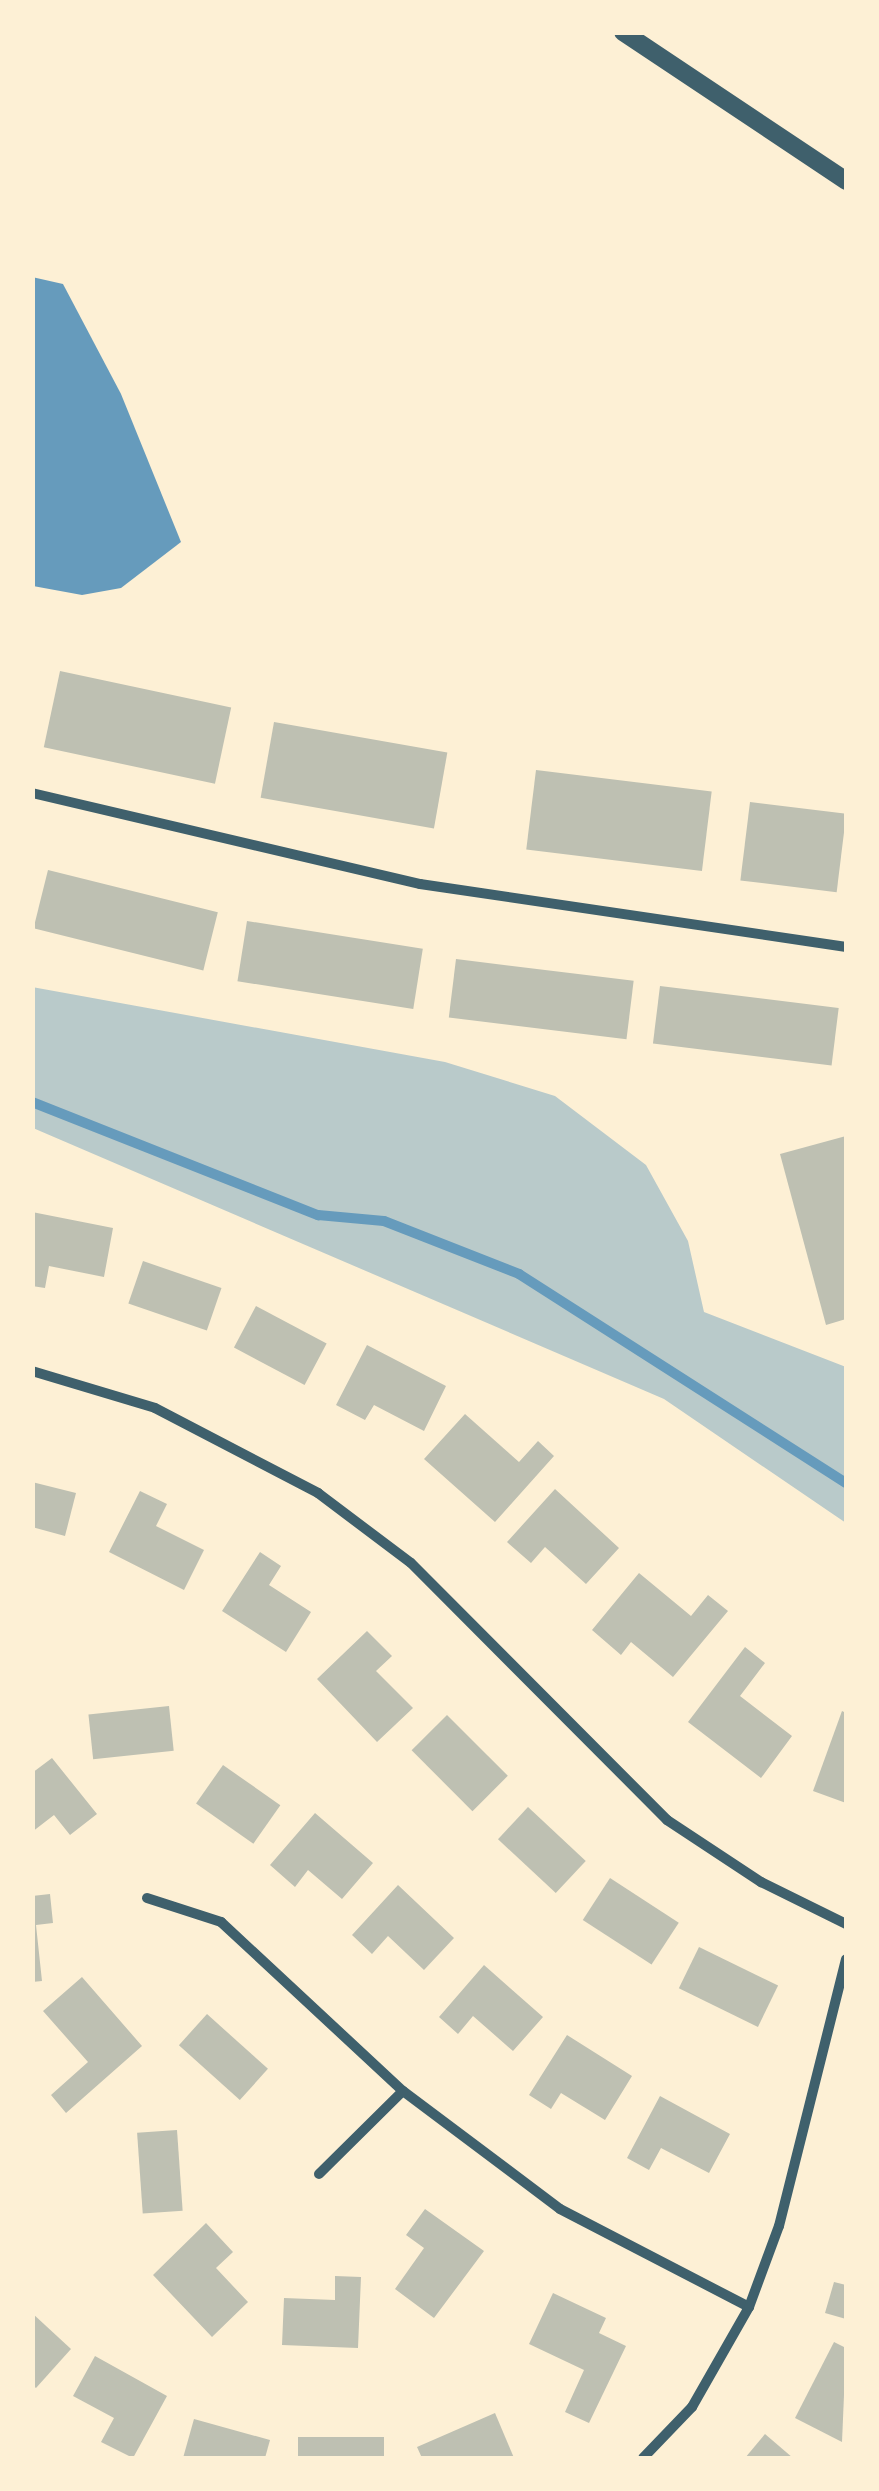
<!DOCTYPE html>
<style>
body{margin:0}
#map{position:relative;width:879px;height:2491px;overflow:hidden;background:#fdf0d5;font-family:Mulish,sans-serif}
div>[style]{position:absolute}
.green>*{inset:0;background:#b9caca}
.water>*{inset:0;background:#669bbc}
.stream>*{height:10px;margin:-5px;padding:0 5px;transform-origin:5px;border-radius:5px;background:#669bbc}
.building>*{inset:0;background:#bec0b2;transform-origin:0 0}
.minor>*{height:10px;margin:-5px;padding:0 5px;transform-origin:5px;border-radius:5px;background:#3f606c}
.tertiary>*{height:18px;margin:-9px;padding:0 9px;transform-origin:9px;border-radius:9px;background:#3f606c}
span{translate:-50% -50%;white-space:nowrap;text-align:center;line-height:1.15;-webkit-text-stroke:8px #fdf0d5;paint-order:stroke}
.frame{position:absolute;inset:0;border:35px solid #fdf0d5;pointer-events:none}
</style>
<div id="map">
<div class="green">
<i style="clip-path:polygon(32px 987px,445px 1062px,555px 1096px,646px 1165px,688px 1241px,704px 1312px,846px 1367px,846px 1523px,664px 1399px,33px 1128px)"></i>
</div>
<div class="water">
<i style="clip-path:polygon(32px 277px,63px 284px,121px 394px,181px 542px,121px 588px,82px 595px,33px 586px)"></i>
</div>
<div class="stream">
<i style="left:32px;top:1102px;width:308px;rotate:21.6deg"></i>
<i style="left:318px;top:1215px;width:66px;rotate:5.2deg"></i>
<i style="left:384px;top:1221px;width:145px;rotate:21.4deg"></i>
<i style="left:519px;top:1274px;width:388px;rotate:32.6deg"></i>
</div>
<div class="building">
<i style="left:60px;top:671px;width:175px;height:78px;rotate:12deg"></i>
<i style="left:274px;top:722px;width:176px;height:77px;rotate:10deg"></i>
<i style="left:536px;top:770px;width:177px;height:80px;rotate:7deg"></i>
<i style="left:750px;top:802px;width:97px;height:79px;rotate:7deg"></i>
<i style="left:48px;top:870px;width:175px;height:60px;rotate:14deg"></i>
<i style="left:247px;top:921px;width:178px;height:61px;rotate:9deg"></i>
<i style="left:456px;top:959px;width:179px;height:59px;rotate:7deg"></i>
<i style="left:660px;top:986px;width:180px;height:58px;rotate:7deg"></i>
<i style="clip-path:polygon(846px 1136px,846px 1319px,826px 1325px,780px 1154px)"></i>
<i style="clip-path:polygon(32px 1212px,113px 1228px,104px 1277px,49px 1266px,45px 1288px,32px 1286px)"></i>
<i style="left:143px;top:1261px;width:83px;height:45px;rotate:19deg"></i>
<i style="left:256px;top:1306px;width:80px;height:47px;rotate:28deg"></i>
<i style="clip-path:polygon(367px 1345px,446px 1386px,424px 1431px,374px 1405px,365px 1420px,336px 1405px)"></i>
<i style="clip-path:polygon(465px 1414px,519px 1462px,538px 1441px,554px 1456px,495px 1522px,424px 1459px)"></i>
<i style="clip-path:polygon(32px 1482px,76px 1493px,65px 1536px,32px 1527px)"></i>
<i style="clip-path:polygon(555px 1489px,619px 1548px,586px 1584px,545px 1547px,531px 1563px,507px 1542px)"></i>
<i style="clip-path:polygon(140px 1491px,167px 1504px,156px 1526px,204px 1550px,184px 1590px,109px 1552px)"></i>
<i style="clip-path:polygon(260px 1552px,281px 1566px,269px 1585px,311px 1612px,286px 1652px,222px 1611px)"></i>
<i style="clip-path:polygon(639px 1573px,691px 1616px,708px 1595px,728px 1611px,673px 1677px,631px 1642px,621px 1655px,592px 1630px)"></i>
<i style="clip-path:polygon(367px 1631px,392px 1656px,376px 1671px,413px 1708px,377px 1742px,317px 1679px)"></i>
<i style="clip-path:polygon(745px 1647px,765px 1663px,740px 1696px,792px 1736px,761px 1778px,688px 1722px)"></i>
<i style="left:169px;top:1706px;width:45px;height:81px;rotate:84deg"></i>
<i style="clip-path:polygon(842px 1711px,846px 1713px,846px 1803px,813px 1791px)"></i>
<i style="left:447px;top:1715px;width:86px;height:50px;rotate:45deg"></i>
<i style="clip-path:polygon(52px 1758px,97px 1814px,70px 1835px,54px 1815px,32px 1832px,32px 1773px)"></i>
<i style="left:223px;top:1765px;width:70px;height:47px;rotate:35deg"></i>
<i style="left:528px;top:1807px;width:79px;height:44px;rotate:43deg"></i>
<i style="clip-path:polygon(315px 1813px,373px 1863px,342px 1899px,308px 1870px,295px 1887px,270px 1865px)"></i>
<i style="left:610px;top:1878px;width:82px;height:50px;rotate:33deg"></i>
<i style="clip-path:polygon(398px 1885px,454px 1938px,424px 1970px,388px 1936px,372px 1954px,352px 1935px)"></i>
<i style="clip-path:polygon(50px 1894px,53px 1923px,36px 1925px,42px 1981px,32px 1982px,32px 1896px)"></i>
<i style="left:699px;top:1947px;width:88px;height:46px;rotate:26deg"></i>
<i style="clip-path:polygon(484px 1965px,543px 2017px,513px 2051px,473px 2016px,458px 2034px,439px 2017px)"></i>
<i style="clip-path:polygon(82px 1977px,142px 2046px,66px 2113px,51px 2095px,88px 2062px,43px 2011px)"></i>
<i style="left:207px;top:2014px;width:82px;height:42px;rotate:42deg"></i>
<i style="clip-path:polygon(567px 2035px,632px 2076px,605px 2120px,561px 2093px,551px 2109px,529px 2095px)"></i>
<i style="clip-path:polygon(660px 2096px,730px 2134px,709px 2173px,661px 2148px,649px 2170px,627px 2158px)"></i>
<i style="left:177px;top:2130px;width:81px;height:40px;rotate:86deg"></i>
<i style="clip-path:polygon(425px 2209px,484px 2251px,434px 2318px,395px 2289px,424px 2248px,406px 2235px)"></i>
<i style="clip-path:polygon(206px 2223px,233px 2252px,216px 2268px,248px 2302px,212px 2337px,153px 2275px)"></i>
<i style="clip-path:polygon(335px 2276px,361px 2277px,358px 2348px,282px 2345px,284px 2298px,335px 2300px)"></i>
<i style="clip-path:polygon(834px 2282px,846px 2285px,846px 2319px,825px 2313px)"></i>
<i style="clip-path:polygon(553px 2293px,606px 2318px,599px 2333px,626px 2346px,589px 2423px,565px 2412px,584px 2370px,529px 2344px)"></i>
<i style="clip-path:polygon(32px 2313px,71px 2349px,36px 2388px,32px 2385px)"></i>
<i style="clip-path:polygon(834px 2342px,846px 2348px,842px 2442px,795px 2418px)"></i>
<i style="clip-path:polygon(95px 2356px,167px 2396px,133px 2458px,101px 2442px,114px 2418px,73px 2396px)"></i>
<i style="clip-path:polygon(495px 2413px,514px 2458px,422px 2458px,417px 2447px)"></i>
<i style="clip-path:polygon(194px 2419px,270px 2440px,265px 2458px,183px 2458px)"></i>
<i style="clip-path:polygon(765px 2434px,793px 2458px,745px 2458px)"></i>
<i style="left:384px;top:2437px;width:21px;height:86px;rotate:90deg"></i>
</div>
<div class="minor">
<i style="left:32px;top:793px;width:399px;rotate:13.2deg"></i>
<i style="left:420px;top:884px;width:431px;rotate:8.4deg"></i>
<i style="left:32px;top:1371px;width:128px;rotate:16.7deg"></i>
<i style="left:155px;top:1408px;width:184px;rotate:27.5deg"></i>
<i style="left:318px;top:1493px;width:116px;rotate:37deg"></i>
<i style="left:411px;top:1563px;width:363px;rotate:45.1deg"></i>
<i style="left:667px;top:1820px;width:113px;rotate:33.4deg"></i>
<i style="left:761px;top:1882px;width:95px;rotate:26.3deg"></i>
<i style="left:147px;top:1898px;width:78px;rotate:18deg"></i>
<i style="left:221px;top:1922px;width:248px;rotate:42.9deg"></i>
<i style="left:403px;top:2091px;width:196px;rotate:36.9deg"></i>
<i style="left:560px;top:2209px;width:213px;rotate:27.4deg"></i>
<i style="left:319px;top:2174px;width:118px;rotate:-44.7deg"></i>
<i style="left:643px;top:2458px;width:71px;rotate:-46.1deg"></i>
<i style="left:692px;top:2407px;width:115px;rotate:-60.3deg"></i>
<i style="left:749px;top:2307px;width:86px;rotate:-69.7deg"></i>
<i style="left:779px;top:2226px;width:275px;rotate:-75.9deg"></i>
</div>
<div class="tertiary">
<i style="left:623px;top:32px;width:268px;rotate:33.7deg"></i>
</div>
<div class="frame"></div>
</div>
